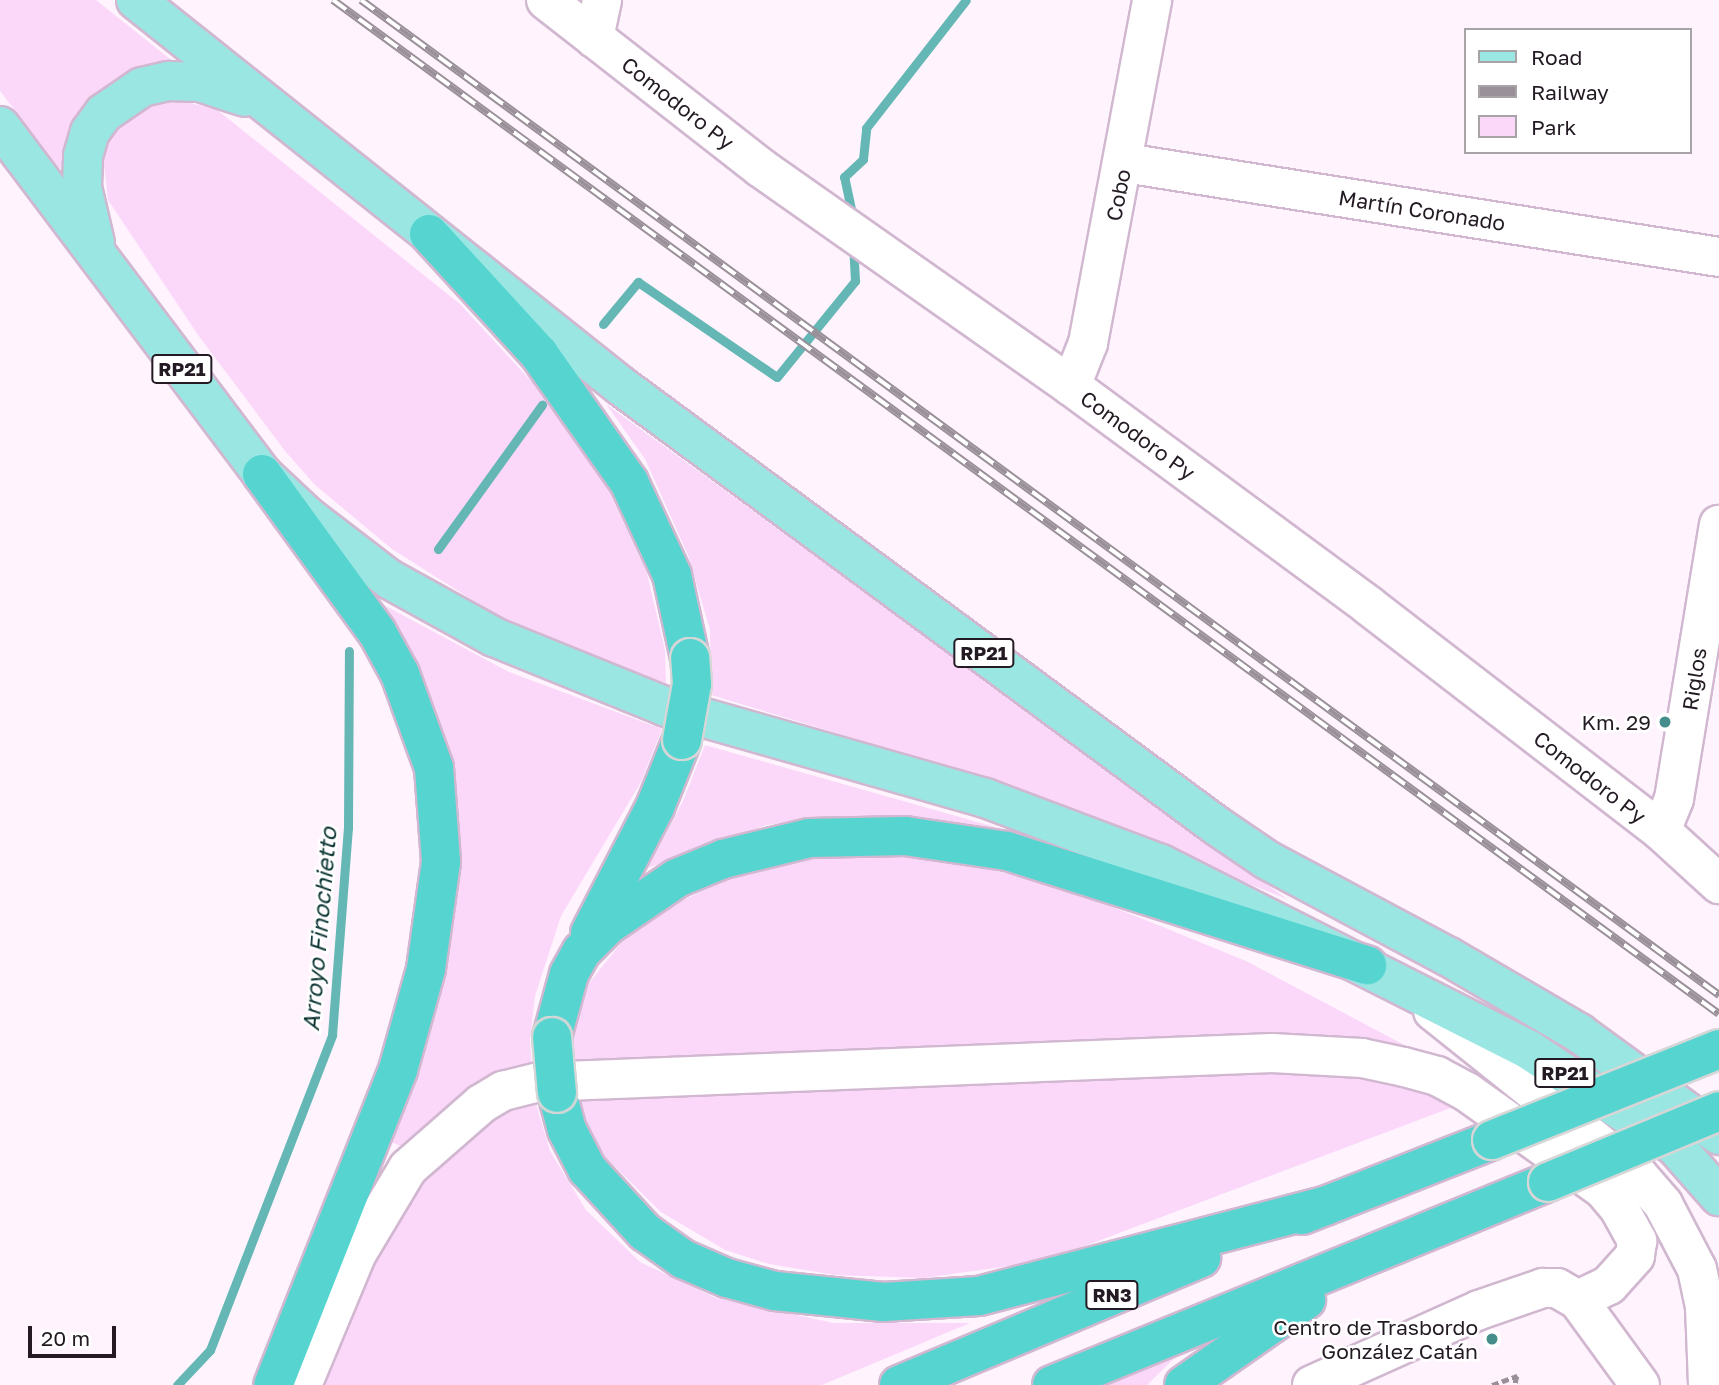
<!DOCTYPE html>
<meta charset="utf-8">
<style>
body{margin:0}
#map{position:relative;width:1719px;height:1385px;overflow:hidden;background:#fff4fe;font-family:"Golos Text",sans-serif}
div>[style]{position:absolute}
.green>*{inset:0;background:#fbd8fa}
.stream>*{height:9px;margin:-4.5px;padding:0 4.5px;transform-origin:4.5px;border-radius:4.5px;background:#64b7b4}
.path>*{height:4.5px;margin-top:-2.25px;transform-origin:0;background:repeating-linear-gradient(90deg,#998f99 0 7px,transparent 0 10.5px)}
.roads{filter:drop-shadow(2px 0 #d1b7d0) drop-shadow(-2px 0 #d1b7d0) drop-shadow(0 2px #d1b7d0) drop-shadow(0 -2px #d1b7d0)}
.minor>*{height:38px;margin:-19px;padding:0 19px;transform-origin:19px;border-radius:19px;background:#fff}
.major>*{height:38px;margin:-19px;padding:0 19px;transform-origin:19px;border-radius:19px;background:#9ae6e3}
.highway>*{height:38px;margin:-19px;padding:0 19px;transform-origin:19px;border-radius:19px;background:#56d5d0}
.rail>*{height:8px;margin-top:-4px;transform-origin:0;background:repeating-linear-gradient(90deg,#fff 0 16px,#9a9099 0 32px);box-sizing:border-box;border-block:2px solid #9a9099}
.bridges{filter:drop-shadow(2px 0 #d7d6d7) drop-shadow(-2px 0 #d7d6d7) drop-shadow(0 2px #d7d6d7) drop-shadow(0 -2px #d7d6d7)}
.highway-bridge>*{height:38px;margin:-19px;padding:0 19px;transform-origin:19px;border-radius:19px;background:#56d5d0}
.dots>*{width:19px;height:19px;translate:-50% -50%;box-sizing:border-box;border:4px solid #fff;border-radius:50%}
span{translate:-50% -50%;white-space:nowrap;text-align:center;line-height:1.15;-webkit-text-stroke:5px #fff;paint-order:stroke}
.shield-label span{padding:2px 5px;background:#fff;border:2px solid;border-radius:5px;-webkit-text-stroke-width:0}
.shield-label{font-size:19px;color:#231a23;font-weight:700}
.street-label{font-size:21px;color:#231a23}
.poi-label{font-size:21px;color:#231a23}
.right{translate:-100% -50%;text-align:right}
.water-label{font-size:23px;color:#103837;font-style:italic}
.legend{position:absolute;left:1464px;top:28px;width:228px;height:126px;box-sizing:border-box;background:#fff;border:2px solid #a7a3a7;margin:0;padding:9px 12px;list-style:none;font-size:21px;color:#231a23}
.legend li{display:flex;align-items:center;gap:14px;height:35px}
.legend b{width:35px;border:2px solid #a7a3a7}
.scale{position:absolute;left:28px;top:1326px;width:88px;height:32px;box-sizing:border-box;border:4px solid #231a23;border-top:0;padding-left:9px;font-size:21px;line-height:24px;white-space:nowrap;color:#231a23;-webkit-text-stroke:5px #fff;paint-order:stroke}
</style>
<div id="map">
<div class="green">
<i style="clip-path:polygon(0 0,96px 0,175px 63px,122px 78px,97px 93px,79px 114px,60px 169px,0 91px)"></i>
<i style="clip-path:polygon(177px 100px,216px 109px,460px 304px,568px 421px,603px 478px,647px 573px,665px 650px,666px 684px,496px 615px,392px 549px,315px 485px,285px 451px,198px 335px,108px 200px,103px 156px,110px 136px,139px 109px)"></i>
<i style="clip-path:polygon(606px 404px,1287px 899px,978px 776px,711px 695px,710px 630px,688px 555px,645px 459px)"></i>
<i style="clip-path:polygon(380px 603px,509px 672px,662px 729px,641px 782px,561px 916px,535px 996px,530px 1040px,534px 1097px,550px 1151px,586px 1210px,640px 1262px,716px 1298px,834px 1323px,970px 1323px,822px 1385px,312px 1385px,369px 1259px,430px 1158px,391px 1142px,418px 1059px,429px 705px)"></i>
<i style="clip-path:polygon(705px 745px,1048px 842px,907px 818px,825px 818px,766px 825px,648px 868px,683px 801px)"></i>
<i style="clip-path:polygon(898px 855px,976px 866px,1058px 886px,1143px 919px,1246px 961px,1493px 1092px,1045px 1261px,924px 1278px,835px 1275px,769px 1264px,725px 1250px,661px 1212px,604px 1156px,585px 1123px,574px 1089px,571px 1035px,577px 1007px,589px 983px,621px 943px,657px 912px,727px 880px,806px 858px)"></i>
<i style="clip-path:polygon(1198px 1335px,1147px 1385px,1081px 1385px)"></i>
</div>
<div class="stream">
<i style="left:851px;top:209px;width:33px;rotate:-102deg"></i>
<i style="left:844px;top:177px;width:26px;rotate:-43deg"></i>
<i style="left:863px;top:159px;width:31px;rotate:-84deg"></i>
<i style="left:866px;top:128px;width:162px;rotate:-52deg"></i>
<i style="left:603px;top:324px;width:55px;rotate:-50.2deg"></i>
<i style="left:638px;top:282px;width:168px;rotate:34.4deg"></i>
<i style="left:777px;top:377px;width:124px;rotate:-50.9deg"></i>
<i style="left:855px;top:281px;width:35px;rotate:-93deg"></i>
<i style="left:438px;top:549px;width:178px;rotate:-54.2deg"></i>
<i style="left:177px;top:1385px;width:48px;rotate:-46.7deg"></i>
<i style="left:210px;top:1350px;width:338px;rotate:-68.8deg"></i>
<i style="left:332px;top:1035px;width:208px;rotate:-85.6deg"></i>
<i style="left:348px;top:828px;width:177px;rotate:-89.7deg"></i>
</div>
<div class="path">
<i style="left:1492px;top:1385px;width:27px;rotate:-20deg"></i>
<i style="left:1517px;top:1376px;width:9px;rotate:103deg"></i>
</div>
<div class="roads">
<div class="minor">
<i style="left:546px;top:0;width:273px;rotate:38deg"></i>
<i style="left:761px;top:168px;width:379px;rotate:35.1deg"></i>
<i style="left:1071px;top:386px;width:370px;rotate:36.4deg"></i>
<i style="left:1369px;top:606px;width:369px;rotate:37.6deg"></i>
<i style="left:1661px;top:831px;width:79px;rotate:42.4deg"></i>
<i style="left:594px;top:38px;width:39px;rotate:-78deg"></i>
<i style="left:1125px;top:163px;width:601px;rotate:8.99deg"></i>
<i style="left:1071px;top:386px;width:46px;rotate:-68.4deg"></i>
<i style="left:1088px;top:343px;width:349px;rotate:-79.4deg"></i>
<i style="left:1661px;top:831px;width:35px;rotate:-68deg"></i>
<i style="left:1674px;top:799px;width:278px;rotate:-80.7deg"></i>
<i style="left:1433px;top:1011px;width:261px;rotate:38.6deg"></i>
<i style="left:1637px;top:1174px;width:40px;rotate:49deg"></i>
<i style="left:1663px;top:1204px;width:73px;rotate:62.4deg"></i>
<i style="left:1697px;top:1269px;width:38px;rotate:78deg"></i>
<i style="left:1705px;top:1306px;width:79px;rotate:87.8deg"></i>
<i style="left:302px;top:1385px;width:141px;rotate:-67.4deg"></i>
<i style="left:356px;top:1255px;width:101px;rotate:-59.1deg"></i>
<i style="left:408px;top:1168px;width:97px;rotate:-41.2deg"></i>
<i style="left:481px;top:1104px;width:26px;rotate:-31deg"></i>
<i style="left:503px;top:1091px;width:38px;rotate:-14deg"></i>
<i style="left:540px;top:1082px;width:733px;rotate:-2.27deg"></i>
<i style="left:1272px;top:1053px;width:90px;rotate:3.2deg"></i>
<i style="left:1362px;top:1058px;width:43px;rotate:12.1deg"></i>
<i style="left:1404px;top:1067px;width:34px;rotate:15deg"></i>
<i style="left:1437px;top:1076px;width:34px;rotate:28deg"></i>
<i style="left:1467px;top:1092px;width:167px;rotate:35.5deg"></i>
<i style="left:1603px;top:1189px;width:25px;rotate:50deg"></i>
<i style="left:1619px;top:1208px;width:38px;rotate:61deg"></i>
<i style="left:1637px;top:1241px;width:15px;rotate:98deg"></i>
<i style="left:1635px;top:1256px;width:39px;rotate:132deg"></i>
<i style="left:1609px;top:1285px;width:34px;rotate:154deg"></i>
<i style="left:1312px;top:1385px;width:183px;rotate:-24.2deg"></i>
<i style="left:1479px;top:1310px;width:68px;rotate:-19deg"></i>
<i style="left:1543px;top:1288px;width:14px"></i>
<i style="left:1557px;top:1288px;width:24px;rotate:30deg"></i>
<i style="left:1578px;top:1300px;width:105px;rotate:53.9deg"></i>
</div>
<div class="major">
<i style="left:136px;top:0;width:620px;rotate:38.52deg"></i>
<i style="left:621px;top:386px;width:741px;rotate:36.44deg"></i>
<i style="left:1217px;top:826px;width:60px;rotate:34.2deg"></i>
<i style="left:1267px;top:860px;width:206px;rotate:28.1deg"></i>
<i style="left:1449px;top:957px;width:151px;rotate:30.3deg"></i>
<i style="left:1579px;top:1033px;width:173px;rotate:36.1deg"></i>
<i style="left:0;top:126px;width:436px;rotate:53deg"></i>
<i style="left:262px;top:474px;width:62px;rotate:43deg"></i>
<i style="left:307px;top:516px;width:103px;rotate:37.5deg"></i>
<i style="left:389px;top:579px;width:120px;rotate:28.9deg"></i>
<i style="left:494px;top:637px;width:186px;rotate:22.1deg"></i>
<i style="left:666px;top:707px;width:332px;rotate:15.9deg"></i>
<i style="left:985px;top:798px;width:188px;rotate:20.6deg"></i>
<i style="left:1161px;top:864px;width:412px;rotate:26.8deg"></i>
<i style="left:1529px;top:1050px;width:175px;rotate:33.3deg"></i>
<i style="left:1675px;top:1146px;width:67px;rotate:48.7deg"></i>
<i style="left:95px;top:243px;width:57px;rotate:-103.1deg"></i>
<i style="left:82px;top:187px;width:31px;rotate:-88deg"></i>
<i style="left:83px;top:156px;width:25px;rotate:-74deg"></i>
<i style="left:90px;top:132px;width:24px;rotate:-54deg"></i>
<i style="left:104px;top:113px;width:46px;rotate:-34.4deg"></i>
<i style="left:142px;top:87px;width:28px;rotate:-13deg"></i>
<i style="left:169px;top:81px;width:31px;rotate:2deg"></i>
<i style="left:200px;top:82px;width:47px;rotate:18.4deg"></i>
</div>
<div class="highway">
<i style="left:429px;top:234px;width:163px;rotate:47.5deg"></i>
<i style="left:539px;top:354px;width:156px;rotate:54.9deg"></i>
<i style="left:629px;top:482px;width:102px;rotate:65.2deg"></i>
<i style="left:672px;top:575px;width:85px;rotate:77.8deg"></i>
<i style="left:262px;top:474px;width:195px;rotate:54deg"></i>
<i style="left:377px;top:632px;width:48px;rotate:61.3deg"></i>
<i style="left:400px;top:674px;width:100px;rotate:70.1deg"></i>
<i style="left:434px;top:768px;width:94px;rotate:85.7deg"></i>
<i style="left:441px;top:862px;width:108px;rotate:98deg"></i>
<i style="left:426px;top:969px;width:105px;rotate:105.5deg"></i>
<i style="left:398px;top:1070px;width:339px;rotate:111.6deg"></i>
<i style="left:590px;top:933px;width:142px;rotate:-62.7deg"></i>
<i style="left:655px;top:807px;width:72px;rotate:-68.1deg"></i>
<i style="left:552px;top:1037px;width:65px;rotate:-74.9deg"></i>
<i style="left:569px;top:974px;width:26px;rotate:-61deg"></i>
<i style="left:582px;top:951px;width:37px;rotate:-45deg"></i>
<i style="left:608px;top:925px;width:83px;rotate:-34.3deg"></i>
<i style="left:677px;top:878px;width:50px;rotate:-22.4deg"></i>
<i style="left:723px;top:859px;width:89px;rotate:-13.7deg"></i>
<i style="left:809px;top:838px;width:96px;rotate:-1.2deg"></i>
<i style="left:905px;top:836px;width:103px;rotate:8.4deg"></i>
<i style="left:1007px;top:851px;width:378px;rotate:17.6deg"></i>
<i style="left:557px;top:1093px;width:38px;rotate:75deg"></i>
<i style="left:567px;top:1130px;width:44px;rotate:62.9deg"></i>
<i style="left:587px;top:1169px;width:86px;rotate:47.4deg"></i>
<i style="left:645px;top:1232px;width:47px;rotate:35.4deg"></i>
<i style="left:683px;top:1259px;width:48px;rotate:23.4deg"></i>
<i style="left:727px;top:1278px;width:50px;rotate:15.2deg"></i>
<i style="left:775px;top:1291px;width:109px;rotate:5.8deg"></i>
<i style="left:883px;top:1302px;width:96px;rotate:-3.6deg"></i>
<i style="left:979px;top:1296px;width:358px;rotate:-14.6deg"></i>
<i style="left:1302px;top:1215px;width:204px;rotate:-21.5deg"></i>
<i style="left:899px;top:1385px;width:328px;rotate:-22.8deg"></i>
<i style="left:1052px;top:1385px;width:536px;rotate:-22.26deg"></i>
<i style="left:1184px;top:1385px;width:149px;rotate:-34.9deg"></i>
</div>
</div>
<div class="rail">
<i style="left:333px;top:0;width:1717px;rotate:36.19deg"></i>
<i style="left:361px;top:0;width:1684px;rotate:36.23deg"></i>
</div>
<div class="bridges">
<div class="highway-bridge">
<i style="left:682px;top:740px;width:57px;rotate:-79.9deg"></i>
<i style="left:692px;top:684px;width:26px;rotate:-94deg"></i>
<i style="left:552px;top:1037px;width:56px;rotate:84.9deg"></i>
<i style="left:1492px;top:1140px;width:245px;rotate:-21.8deg"></i>
<i style="left:1548px;top:1182px;width:185px;rotate:-22.5deg"></i>
</div>
</div>
<div class="dots">
<i style="left:1665px;top:722px;background:#468e8b"></i>
<i style="left:1492px;top:1339px;background:#468e8b"></i>
</div>
<div class="shield-label">
<span style="left:182px;top:369px">RP21</span>
<span style="left:984px;top:653px">RP21</span>
<span style="left:1565px;top:1073px">RP21</span>
<span style="left:1112px;top:1295px">RN3</span>
</div>
<div class="street-label">
<span style="left:678px;top:103px;rotate:38deg">Comodoro Py</span>
<span style="left:1118px;top:195px;rotate:-79deg">Cobo</span>
<span style="left:1422px;top:210px;rotate:9deg">Martín Coronado</span>
<span style="left:1138px;top:435px;rotate:36deg">Comodoro Py</span>
<span style="left:1694px;top:679px;rotate:-81deg">Riglos</span>
<span style="left:1590px;top:777px;rotate:38deg">Comodoro Py</span>
</div>
<div class="poi-label">
<span class="right" style="left:1651px;top:722px">Km. 29</span>
<span class="right" style="left:1478px;top:1339px">Centro de Trasbordo<br>González Catán</span>
</div>
<div class="water-label">
<span style="left:319px;top:929px;rotate:-85deg">Arroyo Finochietto</span>
</div>
<ul class="legend">
<li><b style="height:9px;background:#9ae6e3"></b>Road</li>
<li><b style="height:9px;background:#9a9099"></b>Railway</li>
<li><b style="height:19px;background:#fbd8fa"></b>Park</li>
</ul>
<div class="scale">20 m</div>
</div>
